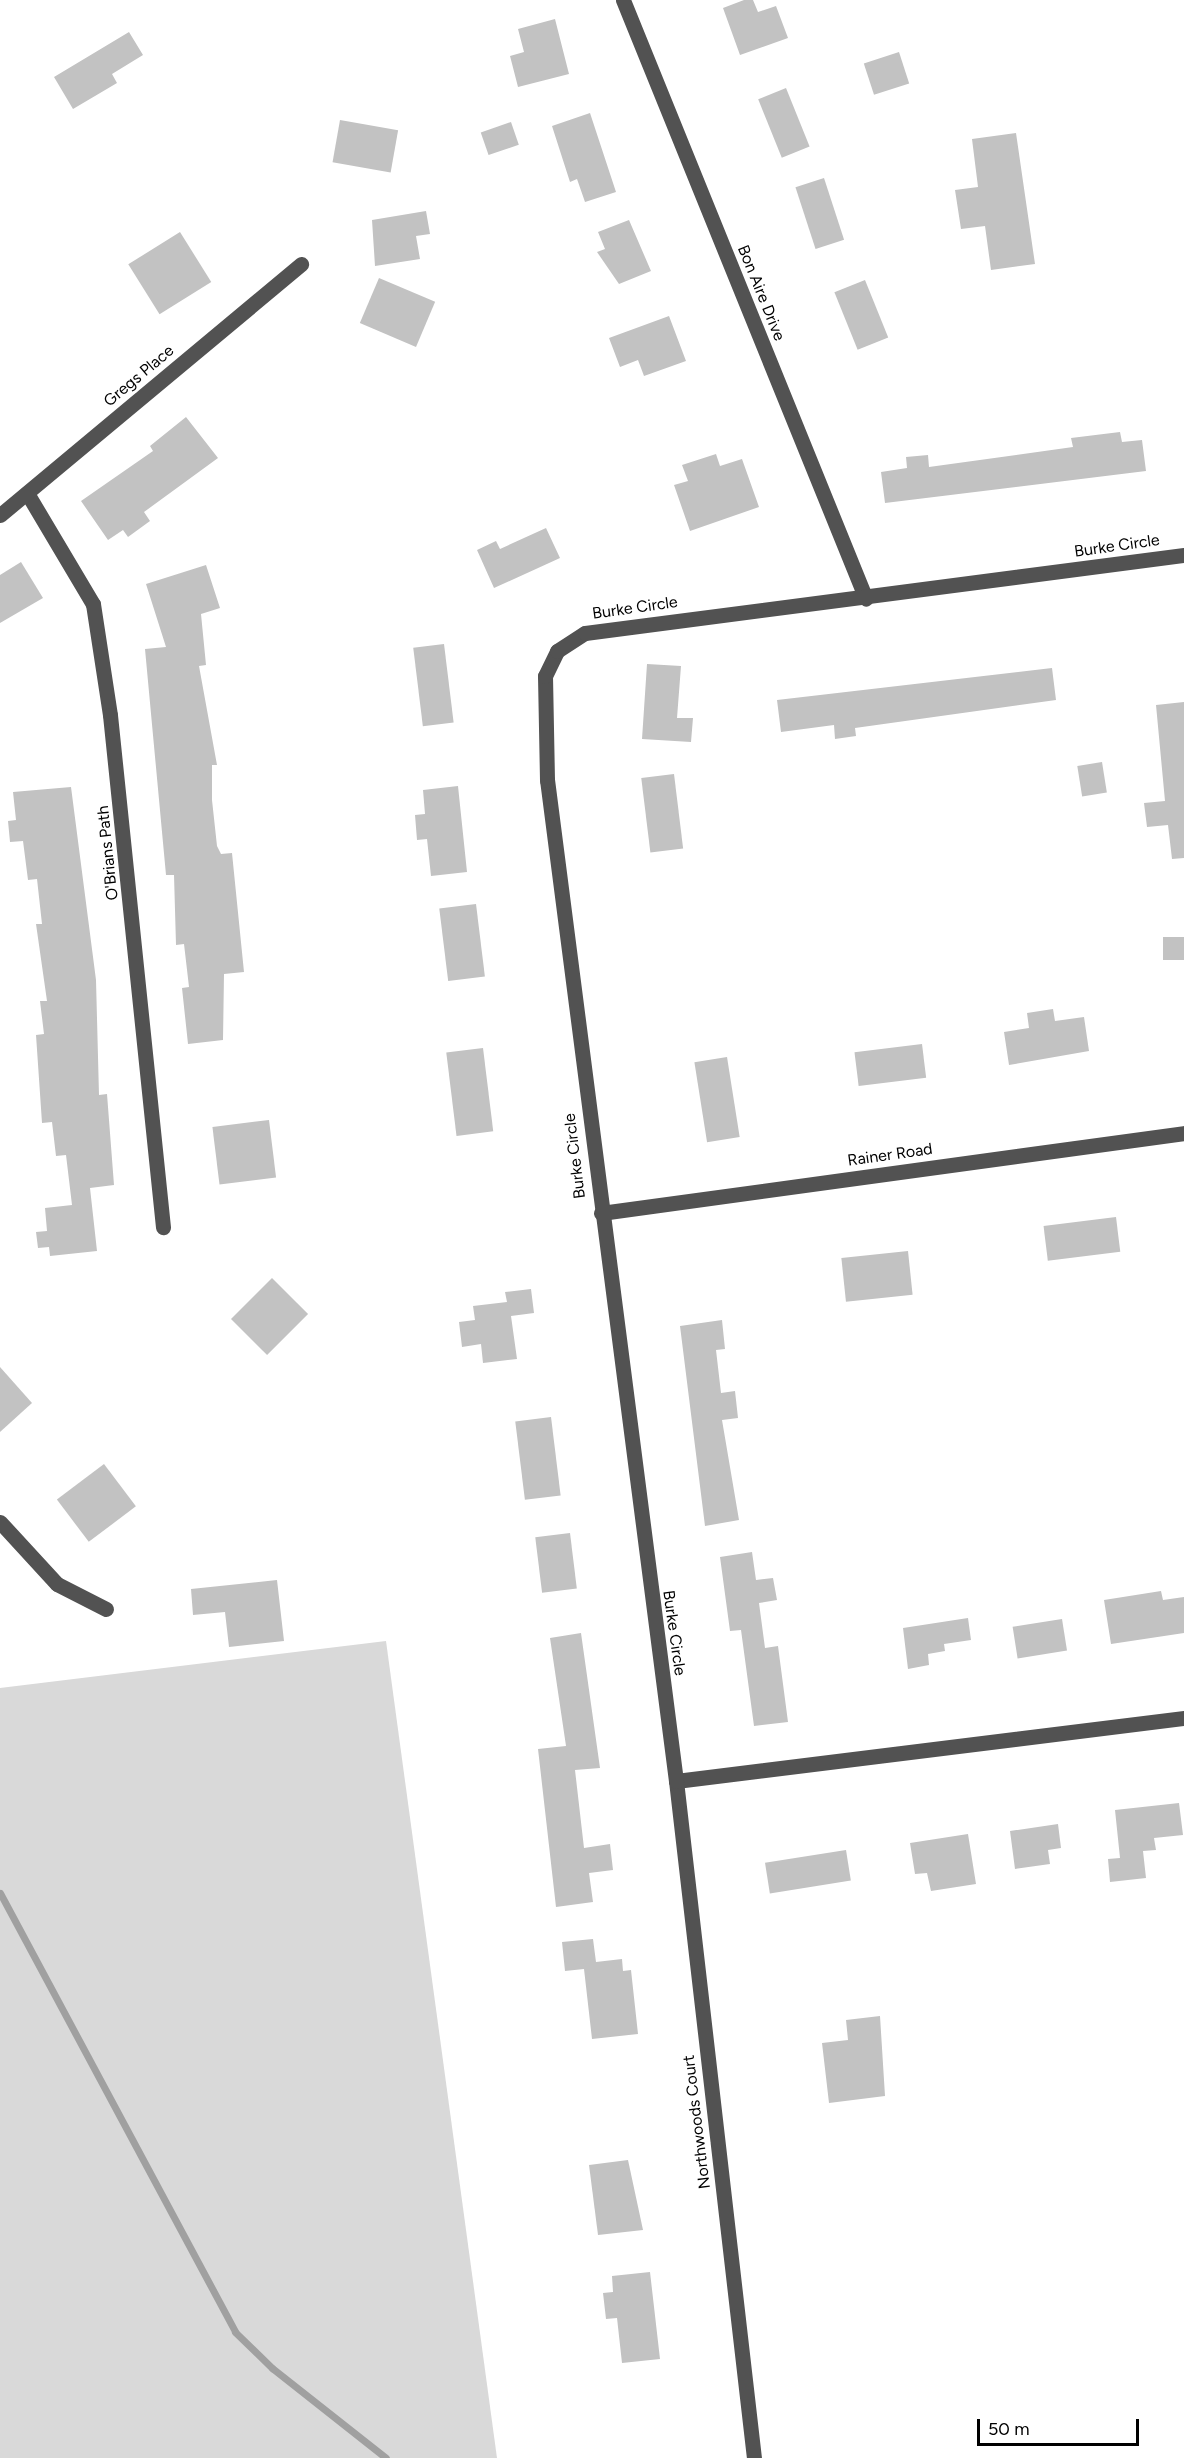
<!DOCTYPE html>
<style>
body{margin:0}
#map{position:relative;width:1184px;height:2458px;overflow:hidden;background:#fff;font-family:Figtree,sans-serif}
div>[style]{position:absolute}
.green>*{inset:0;background:#d9d9d9}
.stream>*{height:7px;margin:-3.5px;padding:0 3.5px;transform-origin:3.5px;border-radius:3.5px;background:#a0a0a0}
.building>*{inset:0;background:#c2c2c2;transform-origin:0 0}
.minor>*{height:15px;margin:-7.5px;padding:0 7.5px;transform-origin:7.5px;border-radius:7.5px;background:#525252}
span{translate:-50% -50%;white-space:nowrap;text-align:center;line-height:1.15;-webkit-text-stroke:5px #fff;paint-order:stroke}
.street-label{font-size:16px;color:#000}
.scale{position:absolute;left:977px;top:2419px;width:162px;height:27px;box-sizing:border-box;border:3px solid #000;border-top:0;padding-left:8px;font-size:18px;line-height:21px;white-space:nowrap;color:#000;-webkit-text-stroke:4px #fff;paint-order:stroke}
</style>
<div id="map">
<div class="green">
<i style="clip-path:polygon(386px 1641px,497px 2458px,0 2458px,0 1688px)"></i>
</div>
<div class="stream">
<i style="left:0;top:1893px;width:498px;rotate:61.8deg"></i>
<i style="left:235px;top:2332px;width:52px;rotate:44.2deg"></i>
<i style="left:272px;top:2368px;width:145px;rotate:38.3deg"></i>
</div>
<div class="building">
<i style="clip-path:polygon(744px 0,753px 0,758px 12px,776px 6px,788px 38px,740px 55px,723px 8px)"></i>
<i style="clip-path:polygon(555px 19px,569px 74px,518px 87px,510px 56px,524px 52px,518px 29px)"></i>
<i style="clip-path:polygon(129px 32px,143px 55px,112px 74px,117px 83px,73px 109px,54px 77px)"></i>
<i style="left:899px;top:52px;width:33px;height:37px;rotate:72deg"></i>
<i style="left:786px;top:88px;width:63px;height:30px;rotate:68deg"></i>
<i style="clip-path:polygon(590px 113px,616px 192px,585px 202px,577px 179px,570px 182px,552px 126px)"></i>
<i style="left:340px;top:120px;width:59px;height:43px;rotate:10deg"></i>
<i style="left:511px;top:122px;width:24px;height:32px;rotate:71deg"></i>
<i style="clip-path:polygon(1016px 133px,1035px 264px,991px 270px,985px 226px,961px 229px,955px 190px,978px 187px,972px 139px)"></i>
<i style="left:824px;top:178px;width:65px;height:30px;rotate:72deg"></i>
<i style="clip-path:polygon(426px 211px,430px 234px,416px 236px,420px 259px,375px 266px,372px 220px)"></i>
<i style="clip-path:polygon(629px 220px,651px 271px,619px 284px,597px 252px,605px 249px,598px 232px)"></i>
<i style="left:180px;top:232px;width:59px;height:61px;rotate:58deg"></i>
<i style="left:379px;top:278px;width:61px;height:49px;rotate:23deg"></i>
<i style="left:865px;top:280px;width:62px;height:33px;rotate:68deg"></i>
<i style="clip-path:polygon(669px 316px,686px 361px,644px 376px,638px 360px,620px 367px,609px 338px)"></i>
<i style="clip-path:polygon(186px 417px,218px 458px,144px 512px,150px 521px,128px 537px,123px 530px,108px 540px,81px 501px,153px 451px,150px 446px)"></i>
<i style="clip-path:polygon(1120px 432px,1122px 442px,1142px 440px,1146px 471px,885px 503px,881px 472px,907px 468px,906px 457px,928px 455px,929px 467px,1073px 447px,1071px 438px)"></i>
<i style="clip-path:polygon(716px 454px,720px 466px,742px 459px,759px 507px,690px 531px,674px 485px,688px 481px,682px 465px)"></i>
<i style="clip-path:polygon(546px 528px,560px 558px,494px 588px,477px 550px,496px 541px,500px 549px)"></i>
<i style="clip-path:polygon(21px 562px,43px 598px,0 623px,0 575px)"></i>
<i style="clip-path:polygon(206px 565px,220px 608px,201px 614px,206px 665px,199px 666px,217px 765px,212px 765px,212px 800px,217px 846px,221px 854px,232px 853px,244px 972px,224px 974px,223px 1040px,188px 1044px,182px 988px,189px 987px,184px 944px,176px 945px,174px 875px,166px 875px,145px 649px,166px 647px,146px 584px)"></i>
<i style="left:444px;top:644px;width:79px;height:31px;rotate:83deg"></i>
<i style="clip-path:polygon(647px 664px,681px 666px,677px 718px,693px 718px,691px 742px,642px 739px)"></i>
<i style="clip-path:polygon(1052px 668px,1056px 700px,855px 728px,856px 736px,835px 739px,834px 725px,781px 732px,777px 700px)"></i>
<i style="clip-path:polygon(1184px 702px,1184px 858px,1172px 859px,1168px 825px,1147px 827px,1144px 803px,1165px 801px,1156px 705px)"></i>
<i style="left:1102px;top:762px;width:31px;height:25px;rotate:81deg"></i>
<i style="left:674px;top:774px;width:75px;height:33px;rotate:83deg"></i>
<i style="clip-path:polygon(458px 786px,467px 872px,431px 876px,427px 839px,417px 840px,415px 815px,425px 814px,423px 790px)"></i>
<i style="clip-path:polygon(71px 787px,96px 980px,99px 1095px,107px 1094px,114px 1185px,90px 1188px,97px 1251px,50px 1256px,49px 1247px,38px 1248px,36px 1232px,47px 1231px,45px 1208px,72px 1205px,66px 1155px,56px 1156px,52px 1122px,42px 1123px,36px 1035px,44px 1034px,40px 1001px,47px 1001px,36px 924px,42px 924px,37px 879px,28px 880px,23px 841px,10px 842px,8px 821px,16px 820px,13px 792px)"></i>
<i style="left:476px;top:904px;width:73px;height:37px;rotate:83deg"></i>
<i style="left:1184px;top:937px;width:23px;height:21px;rotate:90deg"></i>
<i style="clip-path:polygon(1053px 1009px,1055px 1021px,1084px 1017px,1089px 1051px,1009px 1065px,1004px 1032px,1029px 1028px,1027px 1013px)"></i>
<i style="left:922px;top:1044px;width:34px;height:68px;rotate:83deg"></i>
<i style="left:483px;top:1048px;width:84px;height:37px;rotate:83deg"></i>
<i style="left:727px;top:1057px;width:81px;height:33px;rotate:81deg"></i>
<i style="left:269px;top:1120px;width:58px;height:57px;rotate:83deg"></i>
<i style="left:1116px;top:1217px;width:35px;height:73px;rotate:83deg"></i>
<i style="left:908px;top:1251px;width:44px;height:67px;rotate:84deg"></i>
<i style="left:272px;top:1278px;width:51px;height:58px;rotate:45deg"></i>
<i style="clip-path:polygon(531px 1289px,534px 1313px,511px 1316px,517px 1359px,483px 1363px,481px 1344px,462px 1347px,459px 1322px,475px 1320px,473px 1306px,507px 1302px,505px 1292px)"></i>
<i style="clip-path:polygon(722px 1320px,725px 1349px,716px 1350px,721px 1393px,735px 1391px,738px 1418px,722px 1420px,739px 1520px,705px 1526px,680px 1326px)"></i>
<i style="clip-path:polygon(0 1367px,32px 1403px,0 1432px)"></i>
<i style="left:551px;top:1417px;width:79px;height:36px;rotate:83deg"></i>
<i style="left:104px;top:1464px;width:53px;height:59px;rotate:53deg"></i>
<i style="left:570px;top:1533px;width:56px;height:35px;rotate:83deg"></i>
<i style="clip-path:polygon(752px 1552px,756px 1580px,773px 1578px,777px 1600px,759px 1603px,765px 1648px,778px 1646px,788px 1722px,754px 1726px,741px 1630px,730px 1631px,720px 1557px)"></i>
<i style="clip-path:polygon(277px 1580px,284px 1641px,229px 1647px,225px 1612px,193px 1615px,191px 1589px)"></i>
<i style="clip-path:polygon(1161px 1591px,1163px 1600px,1184px 1597px,1184px 1633px,1111px 1644px,1104px 1600px)"></i>
<i style="clip-path:polygon(968px 1618px,971px 1640px,944px 1644px,945px 1651px,928px 1654px,929px 1665px,908px 1669px,903px 1628px)"></i>
<i style="left:1062px;top:1619px;width:32px;height:50px;rotate:81deg"></i>
<i style="clip-path:polygon(581px 1633px,600px 1768px,575px 1770px,584px 1848px,610px 1844px,613px 1870px,589px 1873px,593px 1902px,556px 1907px,538px 1749px,566px 1746px,550px 1638px)"></i>
<i style="clip-path:polygon(1179px 1803px,1183px 1835px,1154px 1838px,1156px 1850px,1143px 1851px,1146px 1878px,1110px 1882px,1108px 1859px,1120px 1858px,1115px 1810px)"></i>
<i style="clip-path:polygon(1058px 1824px,1061px 1848px,1048px 1850px,1050px 1864px,1015px 1869px,1010px 1831px)"></i>
<i style="clip-path:polygon(968px 1834px,976px 1884px,931px 1891px,927px 1873px,915px 1874px,910px 1843px)"></i>
<i style="left:846px;top:1850px;width:31px;height:82px;rotate:81deg"></i>
<i style="clip-path:polygon(593px 1939px,596px 1962px,622px 1959px,623px 1971px,631px 1970px,638px 2034px,592px 2039px,584px 1969px,565px 1971px,562px 1942px)"></i>
<i style="clip-path:polygon(880px 2016px,885px 2096px,829px 2103px,822px 2043px,848px 2040px,846px 2020px)"></i>
<i style="clip-path:polygon(628px 2160px,643px 2230px,598px 2235px,589px 2165px)"></i>
<i style="clip-path:polygon(650px 2272px,660px 2359px,622px 2363px,617px 2318px,606px 2319px,603px 2293px,613px 2292px,612px 2276px)"></i>
</div>
<div class="minor">
<i style="left:623px;top:0;width:646px;rotate:67.92deg"></i>
<i style="left:27px;top:493px;width:129px;rotate:59.3deg"></i>
<i style="left:93px;top:604px;width:112px;rotate:81.3deg"></i>
<i style="left:110px;top:715px;width:515px;rotate:84.09deg"></i>
<i style="left:0;top:515px;width:392px;rotate:-39.8deg"></i>
<i style="left:601px;top:1213px;width:588px;rotate:-7.81deg"></i>
<i style="left:0;top:1522px;width:84px;rotate:47.4deg"></i>
<i style="left:57px;top:1584px;width:55px;rotate:27deg"></i>
<i style="left:676px;top:1781px;width:512px;rotate:-7.07deg"></i>
<i style="left:754px;top:2458px;width:681px;rotate:-96.57deg"></i>
<i style="left:676px;top:1781px;width:1009px;rotate:-97.34deg"></i>
<i style="left:547px;top:780px;width:104px;rotate:-91.1deg"></i>
<i style="left:545px;top:676px;width:28px;rotate:-64deg"></i>
<i style="left:557px;top:651px;width:33px;rotate:-33deg"></i>
<i style="left:585px;top:633px;width:604px;rotate:-7.42deg"></i>
</div>
<div class="street-label">
<span style="left:761px;top:293px;rotate:68deg">Bon Aire Drive</span>
<span style="left:139px;top:376px;rotate:-40deg">Gregs Place</span>
<span style="left:1117px;top:546px;rotate:-8deg">Burke Circle</span>
<span style="left:635px;top:608px;rotate:-8deg">Burke Circle</span>
<span style="left:108px;top:853px;rotate:-96deg">O'Brians Path</span>
<span style="left:890px;top:1155px;rotate:-8deg">Rainer Road</span>
<span style="left:575px;top:1156px;rotate:-97deg">Burke Circle</span>
<span style="left:674px;top:1633px;rotate:82deg">Burke Circle</span>
<span style="left:697px;top:2122px;rotate:-97deg">Northwoods Court</span>
</div>
<div class="scale">50 m</div>
</div>
